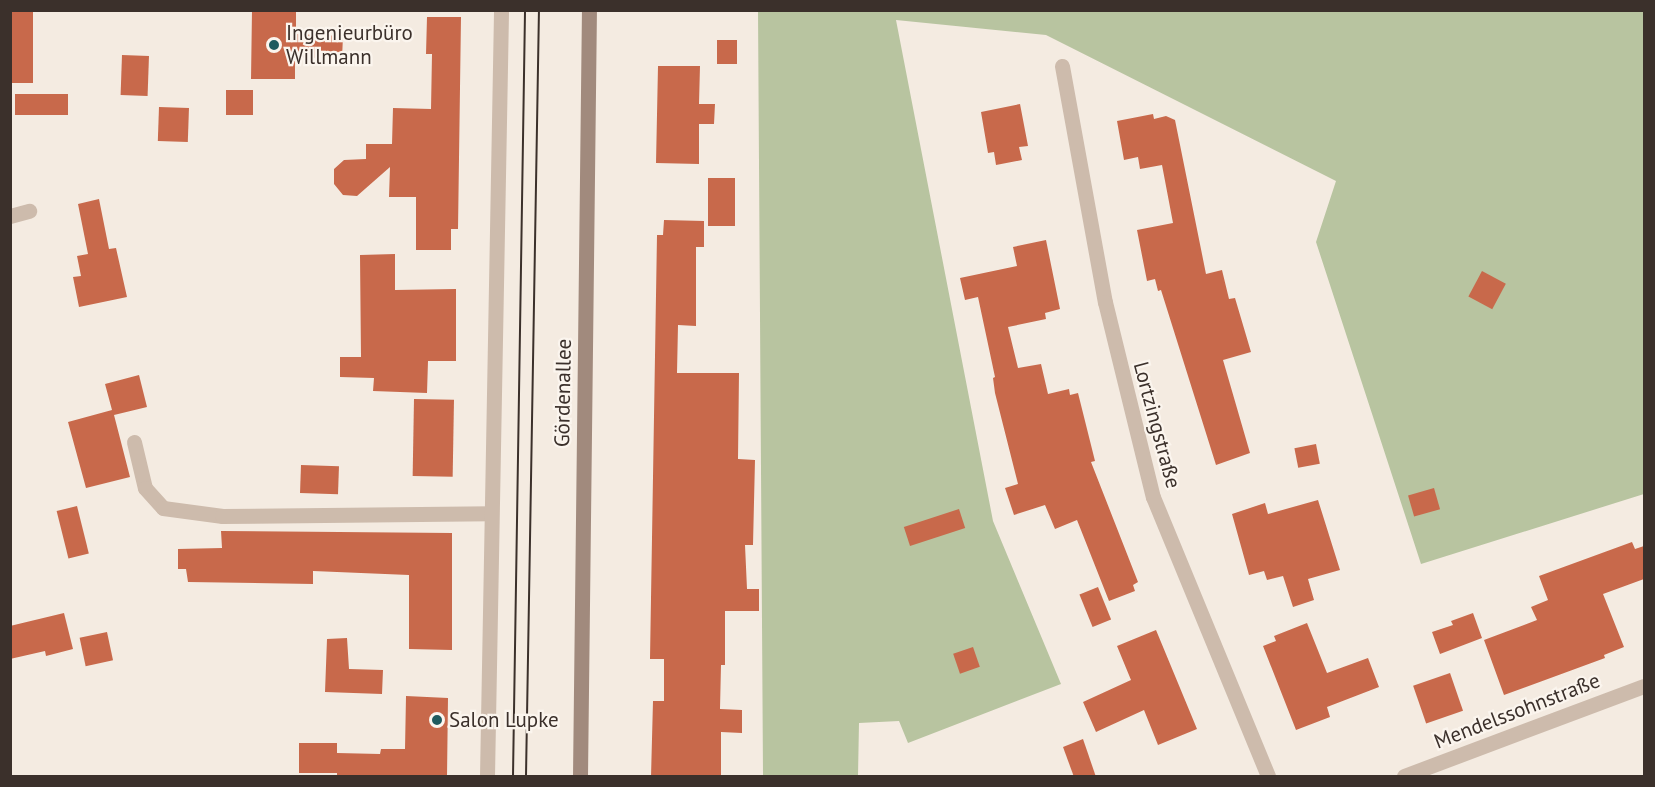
<!DOCTYPE html>
<meta charset="utf-8">
<style>
body{margin:0}
#map{position:relative;width:1655px;height:787px;overflow:hidden;background:#f4ebe1;font-family:"PT Sans",sans-serif}
div>[style]{position:absolute}
.green>*{inset:0;background:#b8c4a0}
.building>*{inset:0;background:#c8694b;transform-origin:0 0}
.street>*{height:15px;margin:-7.5px;padding:0 7.5px;transform-origin:7.5px;border-radius:7.5px;background:#cdbbac}
.secondary>*{height:15px;margin:-7.5px;padding:0 7.5px;transform-origin:7.5px;border-radius:7.5px;background:#a18a7d}
.tram>*{height:1.5px;margin:-0.75px;padding:0 0.75px;transform-origin:0.75px;border-radius:0.75px;background:#3b302b}
.dots>*{width:16px;height:16px;translate:-50% -50%;box-sizing:border-box;border:3px solid #fbf5ee;border-radius:50%}
span{translate:-50% -50%;white-space:nowrap;text-align:center;line-height:1.15;-webkit-text-stroke:4.5px #fbf5ee;paint-order:stroke}
.poi-label{font-size:21px;color:#3b302b}
.left{translate:0 -50%;text-align:left}
.street-label{font-size:21px;color:#3b302b}
.frame{position:absolute;inset:0;border:12px solid #3b302b;pointer-events:none}
</style>
<div id="map">
<div class="green">
<i style="clip-path:polygon(758px 11px,1644px 11px,1644px 494px,1421px 564px,1316px 242px,1336px 181px,1046px 35px,896px 20px,993px 521px,1061px 684px,908px 743px,899px 721px,859px 723px,858px 776px,763px 776px)"></i>
</div>
<div class="building">
<i style="left:10px;top:10px;width:23px;height:73px"></i>
<i style="clip-path:polygon(252px 10px,296px 10px,296px 34px,343px 36px,342px 59px,295px 57px,295px 79px,251px 79px)"></i>
<i style="clip-path:polygon(427px 17px,461px 17px,458px 229px,451px 229px,451px 250px,416px 250px,416px 197px,389px 197px,390px 167px,357px 196px,343px 195px,334px 184px,334px 169px,344px 160px,366px 159px,366px 144px,392px 144px,393px 108px,431px 109px,432px 54px,426px 54px)"></i>
<i style="left:717px;top:40px;width:20px;height:24px"></i>
<i style="left:122px;top:55px;width:27px;height:40px;rotate:2deg"></i>
<i style="clip-path:polygon(658px 66px,700px 66px,699px 104px,715px 104px,714px 124px,699px 124px,699px 164px,656px 163px)"></i>
<i style="left:226px;top:90px;width:27px;height:25px"></i>
<i style="left:15px;top:94px;width:53px;height:21px"></i>
<i style="clip-path:polygon(1020px 104px,1028px 146px,1019px 147px,1022px 160px,996px 165px,994px 152px,988px 153px,981px 112px)"></i>
<i style="left:159px;top:107px;width:30px;height:34px;rotate:2deg"></i>
<i style="clip-path:polygon(1153px 114px,1154px 119px,1166px 116px,1175px 120px,1206px 274px,1222px 270px,1229px 299px,1235px 298px,1251px 352px,1223px 360px,1250px 453px,1216px 465px,1161px 290px,1158px 291px,1155px 279px,1147px 281px,1137px 230px,1173px 223px,1162px 165px,1140px 169px,1138px 157px,1124px 160px,1117px 121px)"></i>
<i style="left:708px;top:178px;width:27px;height:48px"></i>
<i style="clip-path:polygon(99px 199px,109px 249px,116px 248px,127px 297px,79px 307px,73px 277px,81px 276px,77px 256px,88px 254px,78px 204px)"></i>
<i style="clip-path:polygon(664px 220px,704px 221px,704px 247px,696px 247px,696px 326px,678px 325px,677px 373px,739px 373px,738px 459px,755px 460px,753px 545px,745px 545px,747px 589px,759px 589px,759px 611px,725px 611px,725px 665px,721px 665px,720px 709px,742px 710px,742px 733px,721px 732px,721px 777px,651px 777px,653px 701px,664px 701px,664px 659px,650px 659px,657px 235px,663px 235px)"></i>
<i style="clip-path:polygon(1046px 240px,1060px 309px,1045px 313px,1046px 319px,1008px 327px,1018px 368px,1041px 364px,1048px 394px,1069px 389px,1070px 395px,1078px 393px,1095px 461px,1091px 462px,1138px 582px,1133px 585px,1135px 591px,1109px 601px,1077px 520px,1055px 529px,1045px 505px,1014px 515px,1005px 488px,1018px 484px,995px 393px,993px 378px,995px 377px,978px 297px,965px 300px,960px 278px,1017px 266px,1013px 247px)"></i>
<i style="clip-path:polygon(395px 254px,395px 290px,456px 289px,456px 361px,428px 361px,427px 393px,373px 391px,374px 378px,340px 377px,340px 357px,361px 357px,360px 255px)"></i>
<i style="left:1482px;top:271px;width:27px;height:29px;rotate:28deg"></i>
<i style="clip-path:polygon(139px 375px,147px 407px,114px 415px,130px 477px,86px 488px,68px 422px,112px 410px,105px 384px)"></i>
<i style="left:414px;top:399px;width:40px;height:77px;rotate:1deg"></i>
<i style="left:1316px;top:444px;width:20px;height:22px;rotate:79deg"></i>
<i style="left:301px;top:465px;width:38px;height:28px;rotate:2deg"></i>
<i style="left:1434px;top:488px;width:22px;height:27px;rotate:74deg"></i>
<i style="clip-path:polygon(1318px 500px,1340px 570px,1308px 579px,1314px 600px,1293px 607px,1283px 576px,1267px 580px,1264px 571px,1249px 575px,1232px 514px,1265px 503px,1268px 514px)"></i>
<i style="left:77px;top:506px;width:49px;height:21px;rotate:76deg"></i>
<i style="left:959px;top:509px;width:20px;height:58px;rotate:72deg"></i>
<i style="clip-path:polygon(221px 531px,452px 533px,452px 650px,409px 649px,409px 575px,313px 571px,313px 584px,188px 582px,186px 569px,178px 569px,178px 549px,222px 548px)"></i>
<i style="clip-path:polygon(1632px 542px,1635px 549px,1644px 546px,1644px 579px,1603px 594px,1624px 647px,1604px 655px,1605px 658px,1504px 695px,1484px 640px,1537px 620px,1531px 607px,1548px 600px,1539px 576px)"></i>
<i style="left:1098px;top:587px;width:35px;height:20px;rotate:68deg"></i>
<i style="clip-path:polygon(64px 613px,73px 649px,46px 656px,45px 651px,10px 659px,10px 626px)"></i>
<i style="clip-path:polygon(1473px 613px,1482px 638px,1440px 654px,1432px 632px,1453px 625px,1451px 621px)"></i>
<i style="clip-path:polygon(1307px 623px,1327px 673px,1368px 658px,1379px 687px,1327px 707px,1330px 717px,1296px 730px,1263px 646px,1276px 641px,1274px 636px)"></i>
<i style="clip-path:polygon(1156px 630px,1197px 729px,1158px 745px,1144px 710px,1096px 732px,1083px 702px,1131px 680px,1117px 646px)"></i>
<i style="left:107px;top:632px;width:29px;height:28px;rotate:78deg"></i>
<i style="clip-path:polygon(347px 638px,349px 669px,383px 670px,382px 694px,325px 692px,327px 639px)"></i>
<i style="left:973px;top:647px;width:21px;height:21px;rotate:71deg"></i>
<i style="left:1450px;top:673px;width:40px;height:39px;rotate:71deg"></i>
<i style="clip-path:polygon(406px 696px,448px 698px,447px 777px,337px 777px,337px 773px,299px 773px,299px 743px,337px 743px,337px 753px,380px 754px,381px 749px,405px 749px)"></i>
<i style="clip-path:polygon(1083px 739px,1096px 777px,1074px 777px,1063px 747px)"></i>
</div>
<div class="street">
<i style="left:1062px;top:66px;width:240px;rotate:79.7deg"></i>
<i style="left:1105px;top:302px;width:201px;rotate:76.2deg"></i>
<i style="left:1153px;top:497px;width:302px;rotate:67.6deg"></i>
<i style="left:10px;top:216px;width:20px;rotate:-15deg"></i>
<i style="left:134px;top:442px;width:47px;rotate:76.6deg"></i>
<i style="left:145px;top:488px;width:27px;rotate:48deg"></i>
<i style="left:163px;top:508px;width:60px;rotate:7.7deg"></i>
<i style="left:222px;top:516px;width:269px;rotate:-0.6deg"></i>
<i style="left:487px;top:776px;width:766px;rotate:-88.95deg"></i>
<i style="left:1404px;top:776px;width:256px;rotate:-20.6deg"></i>
</div>
<div class="secondary">
<i style="left:580px;top:776px;width:766px;rotate:-89.33deg"></i>
</div>
<div class="tram">
<i style="left:513px;top:776px;width:766px;rotate:-89.1deg"></i>
<i style="left:526px;top:776px;width:766px;rotate:-89.03deg"></i>
</div>
<div class="dots">
<i style="left:274px;top:45px;background:#1f5a5e"></i>
<i style="left:437px;top:720px;background:#1f5a5e"></i>
</div>
<div class="poi-label">
<span class="left" style="left:286px;top:45px">Ingenieurbüro<br>Willmann</span>
<span class="left" style="left:449px;top:720px">Salon Lupke</span>
</div>
<div class="street-label">
<span style="left:563px;top:393px;rotate:-89deg">Gördenallee</span>
<span style="left:1157px;top:425px;rotate:75deg">Lortzingstraße</span>
<span style="left:1517px;top:711px;rotate:-21deg">Mendelssohnstraße</span>
</div>
<div class="frame"></div>
</div>
